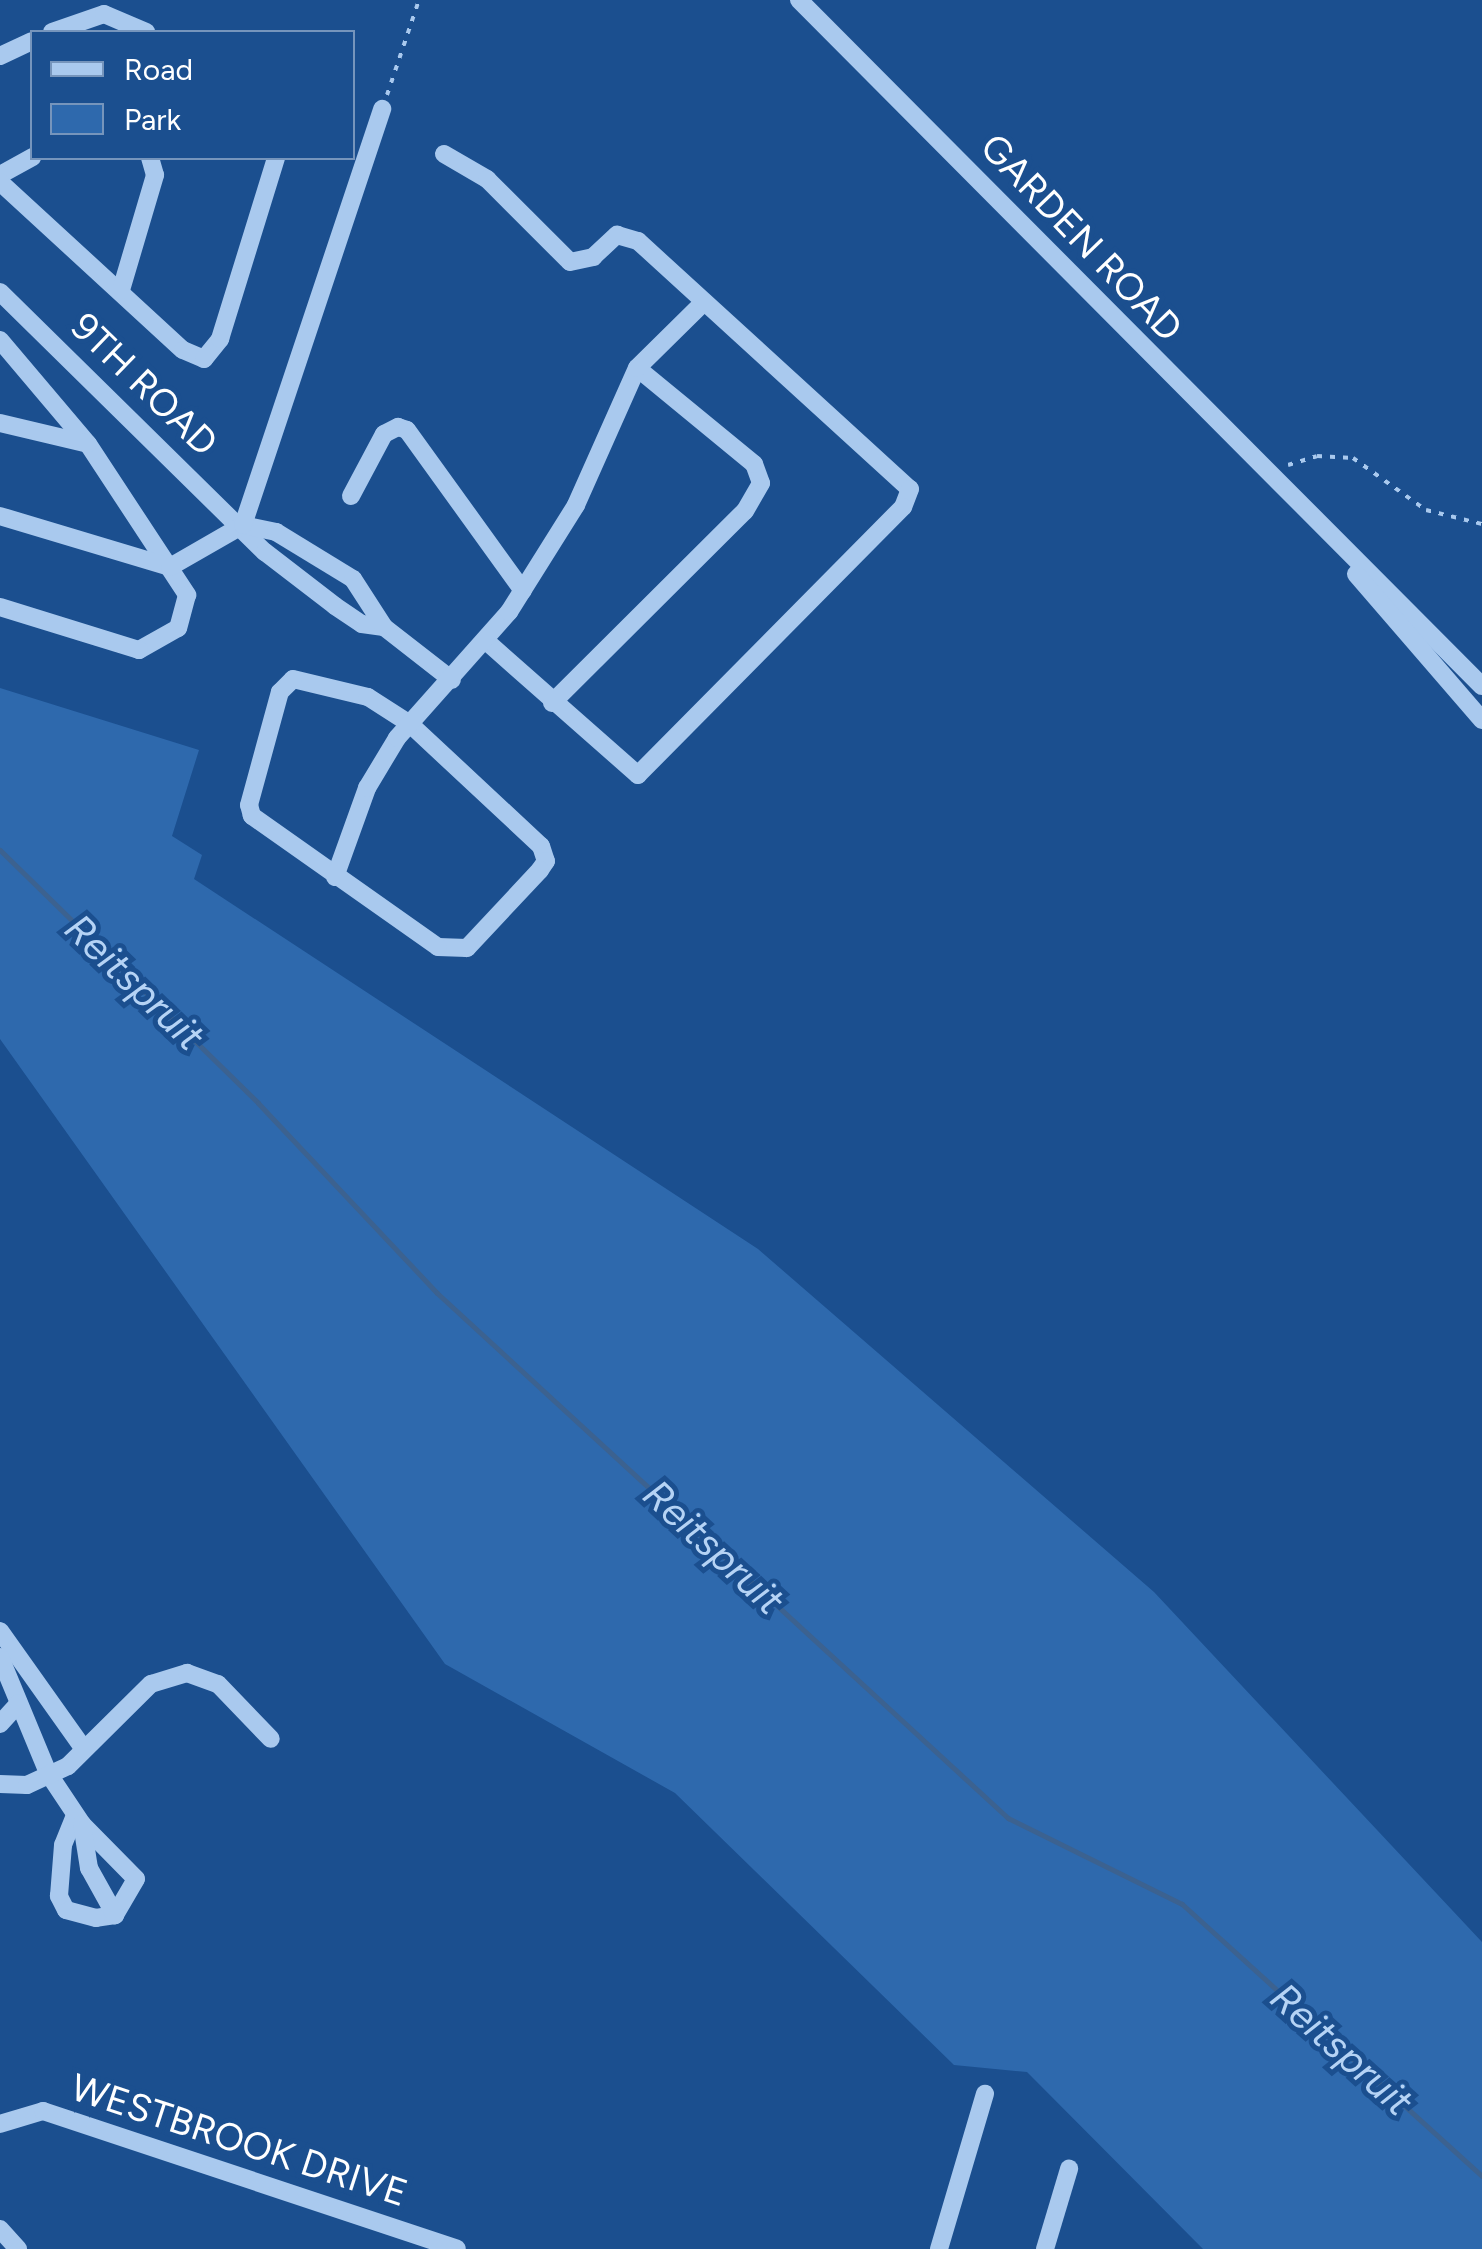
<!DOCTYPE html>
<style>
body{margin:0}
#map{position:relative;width:1482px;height:2249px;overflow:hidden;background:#1b4f8f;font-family:Figtree,sans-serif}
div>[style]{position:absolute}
.green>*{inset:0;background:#2e69ad}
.stream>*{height:5px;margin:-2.5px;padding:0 2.5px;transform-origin:2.5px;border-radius:2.5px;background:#3c6290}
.path>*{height:4px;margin-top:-2px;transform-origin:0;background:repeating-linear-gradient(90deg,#a9c9ee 0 5px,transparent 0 13px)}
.minor>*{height:18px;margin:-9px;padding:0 9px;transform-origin:9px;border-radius:9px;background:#a9c9ee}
span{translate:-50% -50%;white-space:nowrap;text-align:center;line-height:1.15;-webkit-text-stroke:10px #1b4f8f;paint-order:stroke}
.street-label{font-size:38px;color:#fff}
.water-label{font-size:40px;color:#b5d3f5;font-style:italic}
.legend{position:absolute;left:30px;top:30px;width:325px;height:130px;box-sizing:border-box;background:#1b4f8f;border:2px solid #7695bc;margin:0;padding:12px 18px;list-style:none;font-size:30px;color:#fff}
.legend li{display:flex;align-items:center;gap:20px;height:50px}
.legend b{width:50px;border:2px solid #7695bc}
</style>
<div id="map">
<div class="green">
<i style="clip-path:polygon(0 688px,199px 750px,172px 836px,202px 855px,194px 879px,758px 1249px,1154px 1592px,1482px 1942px,1482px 2249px,1203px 2249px,1027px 2072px,954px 2065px,675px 1793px,445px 1664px,0 1039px)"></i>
</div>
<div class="stream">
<i style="left:0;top:850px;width:361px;rotate:44.4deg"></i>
<i style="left:258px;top:1103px;width:261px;rotate:46.7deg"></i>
<i style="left:437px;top:1293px;width:776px;rotate:42.6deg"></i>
<i style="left:1008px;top:1818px;width:194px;rotate:26.3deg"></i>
<i style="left:1182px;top:1904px;width:405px;rotate:42.2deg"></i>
</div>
<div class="path">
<i style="left:387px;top:95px;width:100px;rotate:-71.4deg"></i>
<i style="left:1288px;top:465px;width:30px;rotate:-17deg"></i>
<i style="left:1317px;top:456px;width:36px;rotate:3deg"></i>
<i style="left:1353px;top:458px;width:90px;rotate:35.5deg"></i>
<i style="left:1426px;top:510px;width:58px;rotate:14deg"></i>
</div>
<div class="minor">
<i style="left:799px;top:0;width:968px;rotate:45.13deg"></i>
<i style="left:52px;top:32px;width:55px;rotate:-19.1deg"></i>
<i style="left:104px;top:14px;width:46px;rotate:23.2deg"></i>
<i style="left:0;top:56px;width:35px;rotate:-25deg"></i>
<i style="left:444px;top:154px;width:50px;rotate:30.2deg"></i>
<i style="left:487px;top:179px;width:117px;rotate:45deg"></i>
<i style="left:570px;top:262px;width:24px;rotate:-12deg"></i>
<i style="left:593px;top:257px;width:33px;rotate:-43deg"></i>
<i style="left:617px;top:235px;width:22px;rotate:16deg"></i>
<i style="left:638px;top:241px;width:368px;rotate:42.4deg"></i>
<i style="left:910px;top:489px;width:19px;rotate:111deg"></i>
<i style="left:903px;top:507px;width:377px;rotate:134.7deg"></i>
<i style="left:638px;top:775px;width:204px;rotate:-138.6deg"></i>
<i style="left:0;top:175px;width:37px;rotate:-29deg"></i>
<i style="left:0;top:182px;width:248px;rotate:42.6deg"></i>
<i style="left:183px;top:350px;width:23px;rotate:23deg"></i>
<i style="left:204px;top:359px;width:26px;rotate:-51deg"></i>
<i style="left:220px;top:339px;width:189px;rotate:-72.8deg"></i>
<i style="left:121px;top:290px;width:120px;rotate:-73.5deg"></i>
<i style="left:155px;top:175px;width:18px;rotate:-106deg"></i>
<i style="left:0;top:292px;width:371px;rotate:44.5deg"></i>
<i style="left:265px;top:552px;width:88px;rotate:37.6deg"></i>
<i style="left:335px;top:606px;width:32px;rotate:34deg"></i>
<i style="left:362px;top:624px;width:22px;rotate:8deg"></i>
<i style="left:384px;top:627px;width:86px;rotate:37.9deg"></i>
<i style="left:0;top:340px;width:136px;rotate:49.8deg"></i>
<i style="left:88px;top:444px;width:181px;rotate:56.7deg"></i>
<i style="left:187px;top:595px;width:34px;rotate:105deg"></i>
<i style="left:178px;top:628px;width:45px;rotate:150.6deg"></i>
<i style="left:139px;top:650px;width:145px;rotate:-162.8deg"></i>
<i style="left:0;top:423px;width:90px;rotate:13.4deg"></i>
<i style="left:351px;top:496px;width:70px;rotate:-62deg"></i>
<i style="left:384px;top:434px;width:16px;rotate:-27deg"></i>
<i style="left:398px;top:427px;width:9px;rotate:18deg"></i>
<i style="left:407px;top:430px;width:198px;rotate:54.2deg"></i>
<i style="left:0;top:516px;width:177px;rotate:16.7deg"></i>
<i style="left:170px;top:567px;width:84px;rotate:-29.9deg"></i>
<i style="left:243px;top:525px;width:34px;rotate:12deg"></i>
<i style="left:276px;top:532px;width:90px;rotate:31.4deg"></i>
<i style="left:353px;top:579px;width:57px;rotate:57.1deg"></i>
<i style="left:243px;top:525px;width:439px;rotate:-71.5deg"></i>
<i style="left:1356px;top:574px;width:193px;rotate:49.2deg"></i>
<i style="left:293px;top:679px;width:77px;rotate:13.5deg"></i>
<i style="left:368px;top:697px;width:50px;rotate:32.7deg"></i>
<i style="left:410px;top:724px;width:179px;rotate:43deg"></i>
<i style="left:541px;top:846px;width:16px;rotate:72deg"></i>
<i style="left:546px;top:861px;width:11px;rotate:124deg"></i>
<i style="left:540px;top:870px;width:107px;rotate:133.1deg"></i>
<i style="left:467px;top:948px;width:29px;rotate:-178deg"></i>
<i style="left:438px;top:947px;width:228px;rotate:-144.8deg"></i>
<i style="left:252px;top:816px;width:11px;rotate:-105deg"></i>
<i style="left:249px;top:805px;width:117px;rotate:-74.7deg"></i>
<i style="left:280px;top:692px;width:18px;rotate:-45deg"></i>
<i style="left:552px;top:703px;width:272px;rotate:-44.9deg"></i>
<i style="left:745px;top:511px;width:32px;rotate:-60deg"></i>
<i style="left:761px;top:483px;width:20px;rotate:-110deg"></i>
<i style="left:754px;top:464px;width:151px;rotate:-140.6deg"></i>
<i style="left:335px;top:877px;width:95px;rotate:-70.2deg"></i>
<i style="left:367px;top:788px;width:58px;rotate:-59deg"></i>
<i style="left:397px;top:738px;width:169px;rotate:-48.4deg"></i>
<i style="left:509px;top:612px;width:126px;rotate:-57.9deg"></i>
<i style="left:576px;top:505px;width:150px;rotate:-66deg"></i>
<i style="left:637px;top:368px;width:94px;rotate:-44.6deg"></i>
<i style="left:0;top:1631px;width:145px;rotate:54.6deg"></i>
<i style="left:0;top:1657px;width:126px;rotate:67.5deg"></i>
<i style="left:48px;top:1773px;width:61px;rotate:56.3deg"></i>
<i style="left:82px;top:1824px;width:77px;rotate:45.5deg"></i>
<i style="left:136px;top:1879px;width:42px;rotate:120.3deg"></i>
<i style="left:115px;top:1915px;width:19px;rotate:171deg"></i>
<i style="left:96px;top:1918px;width:31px;rotate:-165deg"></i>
<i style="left:66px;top:1910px;width:16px;rotate:-117deg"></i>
<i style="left:59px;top:1896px;width:51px;rotate:-85.5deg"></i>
<i style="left:63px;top:1845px;width:32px;rotate:-68deg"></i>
<i style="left:0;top:1724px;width:28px;rotate:-48deg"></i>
<i style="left:0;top:1784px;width:27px;rotate:2deg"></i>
<i style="left:27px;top:1785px;width:45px;rotate:-24.9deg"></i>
<i style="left:68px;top:1766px;width:117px;rotate:-44.7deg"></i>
<i style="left:151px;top:1684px;width:38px;rotate:-17deg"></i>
<i style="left:187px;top:1673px;width:33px;rotate:20deg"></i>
<i style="left:218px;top:1684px;width:76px;rotate:46.1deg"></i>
<i style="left:82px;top:1824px;width:45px;rotate:81deg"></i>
<i style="left:89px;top:1868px;width:54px;rotate:61deg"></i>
<i style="left:0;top:2124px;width:45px;rotate:-16.8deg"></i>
<i style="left:43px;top:2111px;width:436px;rotate:18.4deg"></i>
<i style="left:0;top:2229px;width:27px;rotate:48deg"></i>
<i style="left:939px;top:2249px;width:162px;rotate:-73.5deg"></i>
<i style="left:1045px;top:2249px;width:84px;rotate:-73.3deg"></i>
</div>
<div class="street-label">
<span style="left:1081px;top:238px;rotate:46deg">GARDEN ROAD</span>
<span style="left:144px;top:385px;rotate:44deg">9TH ROAD</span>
<span style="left:239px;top:2141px;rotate:18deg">WESTBROOK DRIVE</span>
</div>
<div class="water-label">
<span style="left:135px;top:982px;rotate:44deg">Reitspruit</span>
<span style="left:714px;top:1547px;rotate:43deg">Reitspruit</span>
<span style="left:1342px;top:2049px;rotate:42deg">Reitspruit</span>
</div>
<ul class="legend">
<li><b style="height:12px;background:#a9c9ee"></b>Road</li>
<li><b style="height:28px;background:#2e69ad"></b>Park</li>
</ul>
</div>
